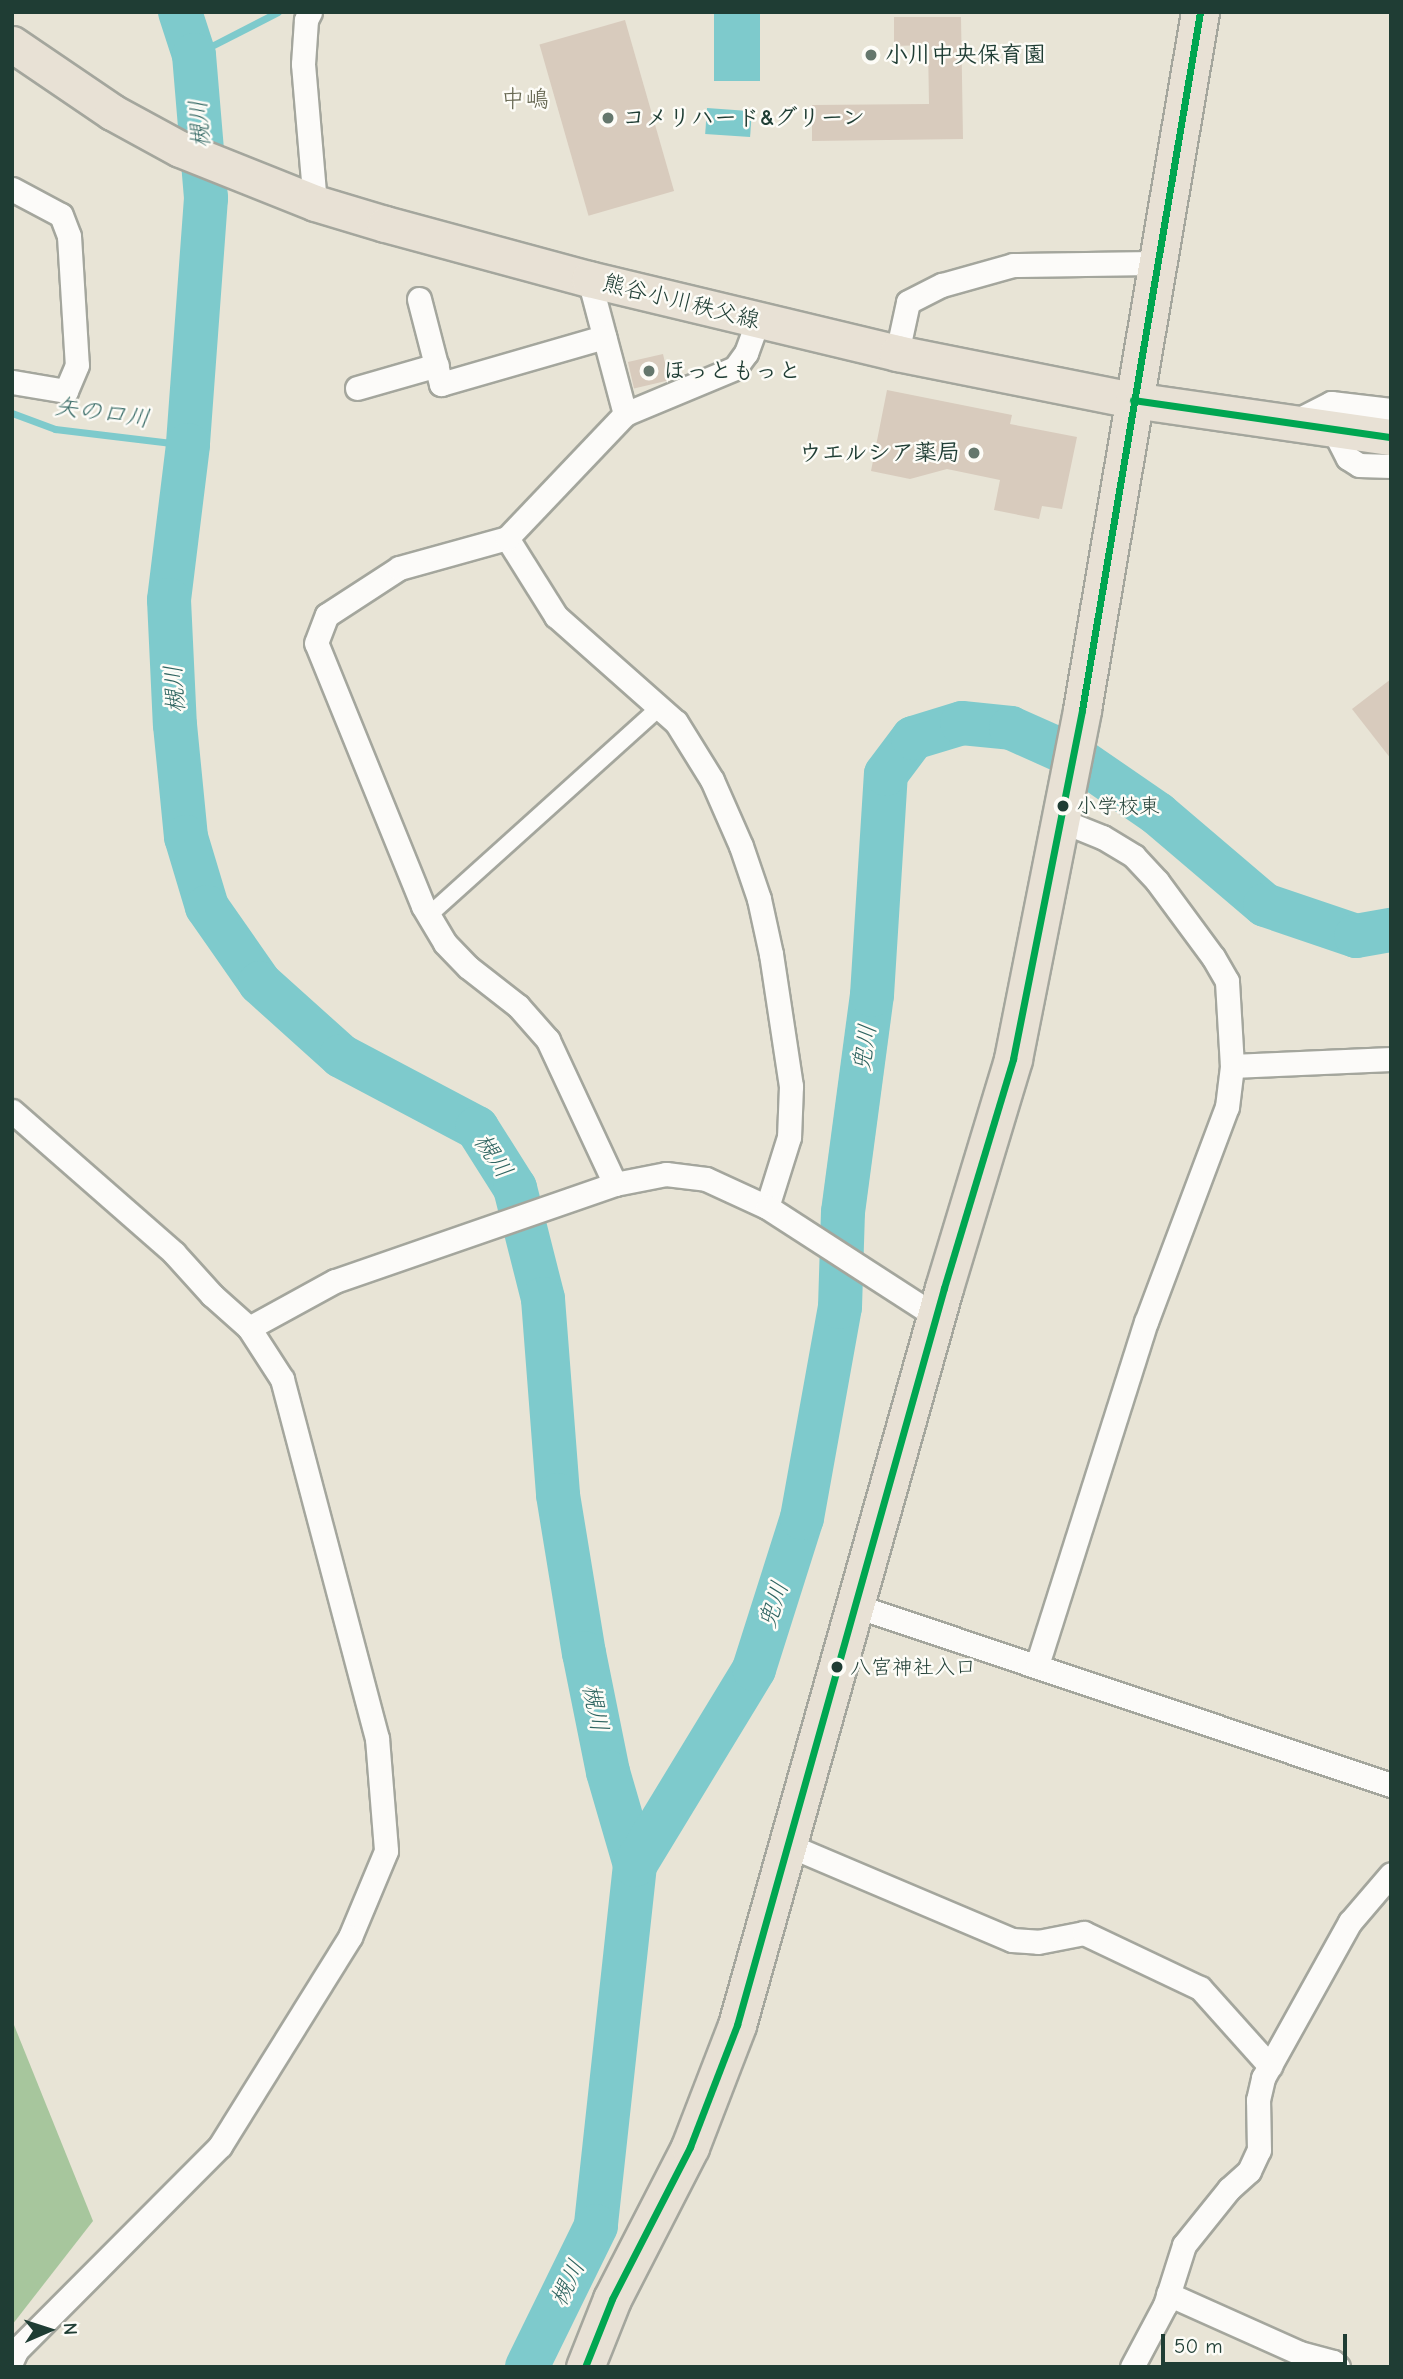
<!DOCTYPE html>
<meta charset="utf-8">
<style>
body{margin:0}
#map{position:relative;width:1403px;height:2379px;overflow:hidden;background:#e8e4d6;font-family:"Comic Neue","Klee One",sans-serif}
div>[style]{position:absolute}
.forest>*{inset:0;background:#a7c69d}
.water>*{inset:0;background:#7ecacc;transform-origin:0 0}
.stream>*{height:7px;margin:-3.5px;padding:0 3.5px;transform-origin:3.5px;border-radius:3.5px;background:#7ecacc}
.river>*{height:44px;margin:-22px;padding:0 22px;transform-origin:22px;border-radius:22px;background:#7ecacc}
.building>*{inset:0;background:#d8cbbd;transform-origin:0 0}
.roads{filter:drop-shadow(2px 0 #a4a69d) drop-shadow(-2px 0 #a4a69d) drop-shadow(0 2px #a4a69d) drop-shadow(0 -2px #a4a69d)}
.pedestrian>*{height:16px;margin:-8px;padding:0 8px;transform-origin:8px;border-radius:8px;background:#fcfbf9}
.minor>*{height:23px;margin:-11.5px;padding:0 11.5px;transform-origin:11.5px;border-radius:11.5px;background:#fcfbf9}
.primary>*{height:35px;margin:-17.5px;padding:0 17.5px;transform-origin:17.5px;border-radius:17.5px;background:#e8e1d5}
.trunk>*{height:37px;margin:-18.5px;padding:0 18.5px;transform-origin:18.5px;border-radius:18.5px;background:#e8e1d5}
.bus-1>*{height:7px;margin:-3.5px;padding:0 3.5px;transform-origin:3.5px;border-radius:3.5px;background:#00a651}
.dots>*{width:19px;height:19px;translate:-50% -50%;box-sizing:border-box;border:4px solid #fdfcf7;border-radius:50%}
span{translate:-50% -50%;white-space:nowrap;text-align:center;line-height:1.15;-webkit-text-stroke:5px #fdfcf7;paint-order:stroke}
.bus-label{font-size:21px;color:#1f3d34}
.left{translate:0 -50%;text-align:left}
.poi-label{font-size:23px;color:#1f3d34;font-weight:700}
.right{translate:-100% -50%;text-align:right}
.street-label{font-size:23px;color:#1f3d34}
.neighbourhood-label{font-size:24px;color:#666751}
.water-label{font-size:24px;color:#2e6460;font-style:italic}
.frame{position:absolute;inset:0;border:14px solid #1f3d34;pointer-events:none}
.north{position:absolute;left:14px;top:2295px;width:70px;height:70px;-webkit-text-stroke:5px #fdfcf7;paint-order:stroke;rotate:87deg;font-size:19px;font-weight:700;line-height:28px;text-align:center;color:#1f3d34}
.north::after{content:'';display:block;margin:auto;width:24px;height:32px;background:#1f3d34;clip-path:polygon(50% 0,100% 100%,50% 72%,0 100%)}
.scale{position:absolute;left:1161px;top:2334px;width:186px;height:32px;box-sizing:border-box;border:4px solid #1f3d34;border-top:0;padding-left:9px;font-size:21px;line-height:24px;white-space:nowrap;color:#1f3d34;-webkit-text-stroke:5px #fdfcf7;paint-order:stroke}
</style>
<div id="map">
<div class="forest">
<i style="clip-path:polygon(12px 2020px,93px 2221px,12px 2325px)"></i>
</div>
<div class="water">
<i style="left:714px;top:12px;width:46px;height:69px"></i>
<i style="left:707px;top:108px;width:45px;height:26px;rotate:4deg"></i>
</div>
<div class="stream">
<i style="left:194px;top:55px;width:94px;rotate:-27.1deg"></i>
<i style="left:12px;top:413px;width:46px;rotate:20.4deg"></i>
<i style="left:55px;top:429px;width:134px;rotate:6.9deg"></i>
</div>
<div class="river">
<i style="left:180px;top:12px;width:45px;rotate:72deg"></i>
<i style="left:194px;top:55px;width:144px;rotate:85.2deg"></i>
<i style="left:206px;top:198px;width:248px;rotate:94.2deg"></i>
<i style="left:188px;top:445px;width:156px;rotate:97deg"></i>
<i style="left:169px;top:600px;width:125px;rotate:87.3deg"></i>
<i style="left:175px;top:725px;width:113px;rotate:84.4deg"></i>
<i style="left:186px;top:837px;width:73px;rotate:73.3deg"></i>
<i style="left:207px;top:907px;width:93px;rotate:55.1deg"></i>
<i style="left:260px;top:983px;width:109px;rotate:42deg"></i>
<i style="left:341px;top:1056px;width:154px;rotate:27.9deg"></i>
<i style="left:477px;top:1128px;width:71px;rotate:57.7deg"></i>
<i style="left:515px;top:1188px;width:114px;rotate:75.8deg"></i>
<i style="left:543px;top:1299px;width:197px;rotate:85.6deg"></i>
<i style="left:558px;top:1495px;width:160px;rotate:80.7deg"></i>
<i style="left:584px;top:1653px;width:121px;rotate:78.6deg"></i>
<i style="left:608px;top:1772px;width:97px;rotate:73.8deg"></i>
<i style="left:635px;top:1865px;width:363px;rotate:96.2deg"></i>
<i style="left:596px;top:2226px;width:157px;rotate:116.1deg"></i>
<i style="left:635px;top:1865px;width:229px;rotate:-58.7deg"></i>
<i style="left:754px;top:1669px;width:158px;rotate:-72.4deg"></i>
<i style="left:802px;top:1518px;width:214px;rotate:-79.8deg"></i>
<i style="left:840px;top:1307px;width:95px;rotate:-88.2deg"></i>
<i style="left:843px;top:1212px;width:219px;rotate:-82.4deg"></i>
<i style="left:872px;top:995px;width:221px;rotate:-86.4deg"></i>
<i style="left:886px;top:774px;width:45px;rotate:-53.1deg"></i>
<i style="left:913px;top:738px;width:51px;rotate:-17deg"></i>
<i style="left:962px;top:723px;width:49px;rotate:5.8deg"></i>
<i style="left:1011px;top:728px;width:69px;rotate:24deg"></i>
<i style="left:1074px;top:756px;width:102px;rotate:34.6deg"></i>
<i style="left:1158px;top:814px;width:140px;rotate:40.4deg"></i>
<i style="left:1265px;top:905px;width:96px;rotate:18.8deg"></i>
<i style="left:1356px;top:936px;width:36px;rotate:-10deg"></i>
</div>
<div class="building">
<i style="clip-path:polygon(894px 17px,961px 17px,963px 139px,812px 141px,812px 105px,929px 104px,928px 45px,894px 46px)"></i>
<i style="left:625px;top:20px;width:178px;height:89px;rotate:74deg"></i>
<i style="left:663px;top:354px;width:27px;height:36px;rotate:77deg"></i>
<i style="clip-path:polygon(887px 390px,1012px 415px,1010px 424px,1077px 437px,1062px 509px,1042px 506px,1039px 519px,994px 510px,1000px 480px,947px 469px,910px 479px,871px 471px)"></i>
<i style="clip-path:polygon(1391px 679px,1391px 759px,1352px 709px)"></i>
</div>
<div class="roads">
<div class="pedestrian">
<i style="left:429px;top:915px;width:311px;rotate:-42deg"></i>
</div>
<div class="minor">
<i style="left:310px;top:12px;width:9px;rotate:117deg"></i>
<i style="left:306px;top:20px;width:44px;rotate:93.9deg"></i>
<i style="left:303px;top:64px;width:140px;rotate:85.1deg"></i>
<i style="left:12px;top:189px;width:55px;rotate:28deg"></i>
<i style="left:61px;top:215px;width:22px;rotate:69deg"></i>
<i style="left:69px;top:236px;width:129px;rotate:86.5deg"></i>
<i style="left:77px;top:365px;width:28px;rotate:113deg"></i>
<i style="left:66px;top:391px;width:55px;rotate:-170.5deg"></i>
<i style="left:589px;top:279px;width:140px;rotate:75.1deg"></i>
<i style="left:419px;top:299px;width:88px;rotate:75.5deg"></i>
<i style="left:441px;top:384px;width:170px;rotate:-16.1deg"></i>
<i style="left:897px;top:353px;width:52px;rotate:-77.8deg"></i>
<i style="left:908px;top:302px;width:38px;rotate:-27deg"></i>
<i style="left:942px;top:285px;width:74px;rotate:-15.7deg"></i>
<i style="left:1013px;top:265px;width:145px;rotate:-0.8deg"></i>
<i style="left:357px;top:388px;width:83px;rotate:-16deg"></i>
<i style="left:1292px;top:423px;width:44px;rotate:-27.1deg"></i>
<i style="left:1331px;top:403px;width:60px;rotate:6.7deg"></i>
<i style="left:1334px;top:431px;width:30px;rotate:63deg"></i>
<i style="left:1348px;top:458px;width:13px;rotate:32deg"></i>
<i style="left:1359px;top:465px;width:32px;rotate:2deg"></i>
<i style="left:507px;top:538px;width:92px;rotate:57.9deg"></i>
<i style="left:556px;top:616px;width:160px;rotate:41.5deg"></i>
<i style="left:676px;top:722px;width:68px;rotate:58.2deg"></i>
<i style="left:712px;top:780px;width:72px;rotate:66.3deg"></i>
<i style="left:741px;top:846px;width:56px;rotate:71.2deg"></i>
<i style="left:759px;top:899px;width:56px;rotate:77.7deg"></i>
<i style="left:771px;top:954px;width:134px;rotate:81.4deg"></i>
<i style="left:791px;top:1086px;width:51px;rotate:92.2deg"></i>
<i style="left:789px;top:1137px;width:73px;rotate:107.4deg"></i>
<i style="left:1232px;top:1066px;width:159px;rotate:-2.5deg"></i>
<i style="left:12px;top:1111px;width:215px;rotate:41.2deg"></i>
<i style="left:174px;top:1253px;width:57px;rotate:47.9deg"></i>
<i style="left:212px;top:1295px;width:50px;rotate:41.7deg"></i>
<i style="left:249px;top:1328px;width:61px;rotate:57.1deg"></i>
<i style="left:282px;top:1379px;width:371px;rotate:75.2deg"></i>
<i style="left:377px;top:1738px;width:113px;rotate:85.4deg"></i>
<i style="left:386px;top:1851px;width:93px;rotate:112.7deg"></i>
<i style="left:350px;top:1937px;width:246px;rotate:121.9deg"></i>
<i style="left:220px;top:2146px;width:289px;rotate:134.9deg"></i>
<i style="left:16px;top:2351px;width:10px;rotate:114deg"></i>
<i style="left:615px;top:1184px;width:159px;rotate:-115deg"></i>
<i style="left:548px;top:1040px;width:45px;rotate:-131.4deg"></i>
<i style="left:518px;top:1006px;width:63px;rotate:-142deg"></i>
<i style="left:468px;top:967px;width:33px;rotate:-134deg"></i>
<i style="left:445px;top:943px;width:43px;rotate:-120.7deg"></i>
<i style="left:423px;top:906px;width:284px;rotate:-112.1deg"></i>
<i style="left:316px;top:643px;width:30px;rotate:-69deg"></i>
<i style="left:327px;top:615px;width:86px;rotate:-33.1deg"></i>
<i style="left:399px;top:568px;width:112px;rotate:-15.5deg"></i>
<i style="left:507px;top:538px;width:171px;rotate:-46.4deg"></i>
<i style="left:625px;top:414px;width:119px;rotate:-22.7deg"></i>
<i style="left:735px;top:368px;width:19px;rotate:-54deg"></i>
<i style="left:746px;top:353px;width:33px;rotate:-70deg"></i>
<i style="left:249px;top:1328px;width:98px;rotate:-28.7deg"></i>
<i style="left:335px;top:1281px;width:296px;rotate:-19.1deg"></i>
<i style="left:615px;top:1184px;width:52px;rotate:-11.1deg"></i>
<i style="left:666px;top:1174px;width:40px;rotate:7.1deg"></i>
<i style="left:706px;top:1179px;width:67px;rotate:24.7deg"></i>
<i style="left:767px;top:1207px;width:202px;rotate:32.9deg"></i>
<i style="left:856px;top:1606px;width:564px;rotate:18.5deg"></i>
<i style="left:1037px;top:1665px;width:360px;rotate:-72.4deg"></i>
<i style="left:1146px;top:1322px;width:230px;rotate:-69.4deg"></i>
<i style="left:1227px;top:1107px;width:41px;rotate:-83deg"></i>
<i style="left:1232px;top:1066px;width:85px;rotate:-93.4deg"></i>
<i style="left:1227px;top:981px;width:28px;rotate:-120deg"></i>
<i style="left:1213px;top:957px;width:94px;rotate:-126.4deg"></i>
<i style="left:1157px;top:881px;width:34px;rotate:-133deg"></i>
<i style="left:1134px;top:856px;width:37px;rotate:-149deg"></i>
<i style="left:1102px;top:837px;width:45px;rotate:-158deg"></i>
<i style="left:788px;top:1845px;width:243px;rotate:23deg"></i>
<i style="left:1012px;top:1940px;width:26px;rotate:4deg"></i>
<i style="left:1038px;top:1942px;width:47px;rotate:-11.1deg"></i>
<i style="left:1084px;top:1933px;width:128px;rotate:25.4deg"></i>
<i style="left:1200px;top:1988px;width:105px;rotate:48.1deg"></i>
<i style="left:1168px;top:2294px;width:145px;rotate:24.1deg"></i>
<i style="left:1300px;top:2353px;width:34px;rotate:15deg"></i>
<i style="left:1333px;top:2362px;width:7px;rotate:45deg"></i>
<i style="left:1132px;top:2367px;width:70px;rotate:-62deg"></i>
<i style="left:1165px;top:2305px;width:63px;rotate:-72.4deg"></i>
<i style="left:1184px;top:2245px;width:72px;rotate:-51.2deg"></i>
<i style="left:1229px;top:2189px;width:27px;rotate:-42deg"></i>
<i style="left:1249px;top:2171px;width:23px;rotate:-65deg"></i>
<i style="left:1259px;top:2150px;width:50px;rotate:-91.1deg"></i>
<i style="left:1258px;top:2100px;width:23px;rotate:-77deg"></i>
<i style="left:1263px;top:2078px;width:179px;rotate:-60.9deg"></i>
<i style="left:1350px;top:1922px;width:63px;rotate:-49.5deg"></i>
</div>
<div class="primary">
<i style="left:12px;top:44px;width:121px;rotate:34.2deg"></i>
<i style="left:112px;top:112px;width:77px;rotate:28.6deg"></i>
<i style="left:180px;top:149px;width:145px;rotate:21.8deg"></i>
<i style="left:315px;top:203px;width:73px;rotate:16.7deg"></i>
<i style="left:385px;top:224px;width:211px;rotate:15.1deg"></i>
<i style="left:589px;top:279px;width:317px;rotate:13.5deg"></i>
<i style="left:897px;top:353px;width:241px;rotate:11.3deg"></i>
<i style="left:1133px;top:400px;width:261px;rotate:8.2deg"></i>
</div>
<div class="trunk">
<i style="left:585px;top:2367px;width:73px;rotate:-68.3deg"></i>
<i style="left:612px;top:2299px;width:171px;rotate:-62.8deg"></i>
<i style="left:690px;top:2147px;width:131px;rotate:-68.9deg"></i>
<i style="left:737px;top:2025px;width:766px;rotate:-74.31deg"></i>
<i style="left:944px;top:1288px;width:239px;rotate:-73.2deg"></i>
<i style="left:1013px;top:1059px;width:356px;rotate:-78.8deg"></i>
<i style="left:1082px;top:710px;width:708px;rotate:-80.4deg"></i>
</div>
</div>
<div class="bus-1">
<i style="left:1133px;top:400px;width:261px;rotate:8.2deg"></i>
<i style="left:585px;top:2367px;width:73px;rotate:-68.3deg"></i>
<i style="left:612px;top:2299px;width:171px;rotate:-62.8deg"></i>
<i style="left:690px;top:2147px;width:131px;rotate:-68.9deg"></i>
<i style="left:737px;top:2025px;width:766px;rotate:-74.31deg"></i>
<i style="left:944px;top:1288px;width:239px;rotate:-73.2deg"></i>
<i style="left:1013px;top:1059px;width:356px;rotate:-78.8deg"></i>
<i style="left:1082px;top:710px;width:708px;rotate:-80.4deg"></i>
</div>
<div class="dots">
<i style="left:871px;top:55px;background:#65776d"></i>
<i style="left:608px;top:118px;background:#65776d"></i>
<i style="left:649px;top:371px;background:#65776d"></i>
<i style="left:974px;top:453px;background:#65776d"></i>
<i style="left:1063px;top:806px;background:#1f3d34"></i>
<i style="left:837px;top:1667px;background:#1f3d34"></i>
</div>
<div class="bus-label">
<span class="left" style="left:1076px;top:806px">小学校東</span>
<span class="left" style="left:850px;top:1667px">八宮神社入口</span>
</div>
<div class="poi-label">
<span class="left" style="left:885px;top:55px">小川中央保育園</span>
<span class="left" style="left:622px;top:118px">コメリハード&amp;グリーン</span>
<span class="left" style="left:663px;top:371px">ほっともっと</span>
<span class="right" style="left:960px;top:453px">ウエルシア薬局</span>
</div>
<div class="street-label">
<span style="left:681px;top:302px;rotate:14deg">熊谷小川秩父線</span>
</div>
<div class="neighbourhood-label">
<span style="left:525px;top:100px">中嶋</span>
</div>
<div class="water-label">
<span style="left:200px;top:124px;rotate:-94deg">槻川</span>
<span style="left:102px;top:413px;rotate:8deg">矢の口川</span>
<span style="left:175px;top:689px;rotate:-94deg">槻川</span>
<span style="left:865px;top:1048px;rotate:-82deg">兜川</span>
<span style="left:493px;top:1156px;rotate:56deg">槻川</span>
<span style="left:774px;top:1605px;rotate:-72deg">兜川</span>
<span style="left:595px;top:1708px;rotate:79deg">槻川</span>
<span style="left:568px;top:2283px;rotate:-64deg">槻川</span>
</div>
<div class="frame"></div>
<div class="north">N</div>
<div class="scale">50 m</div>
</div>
